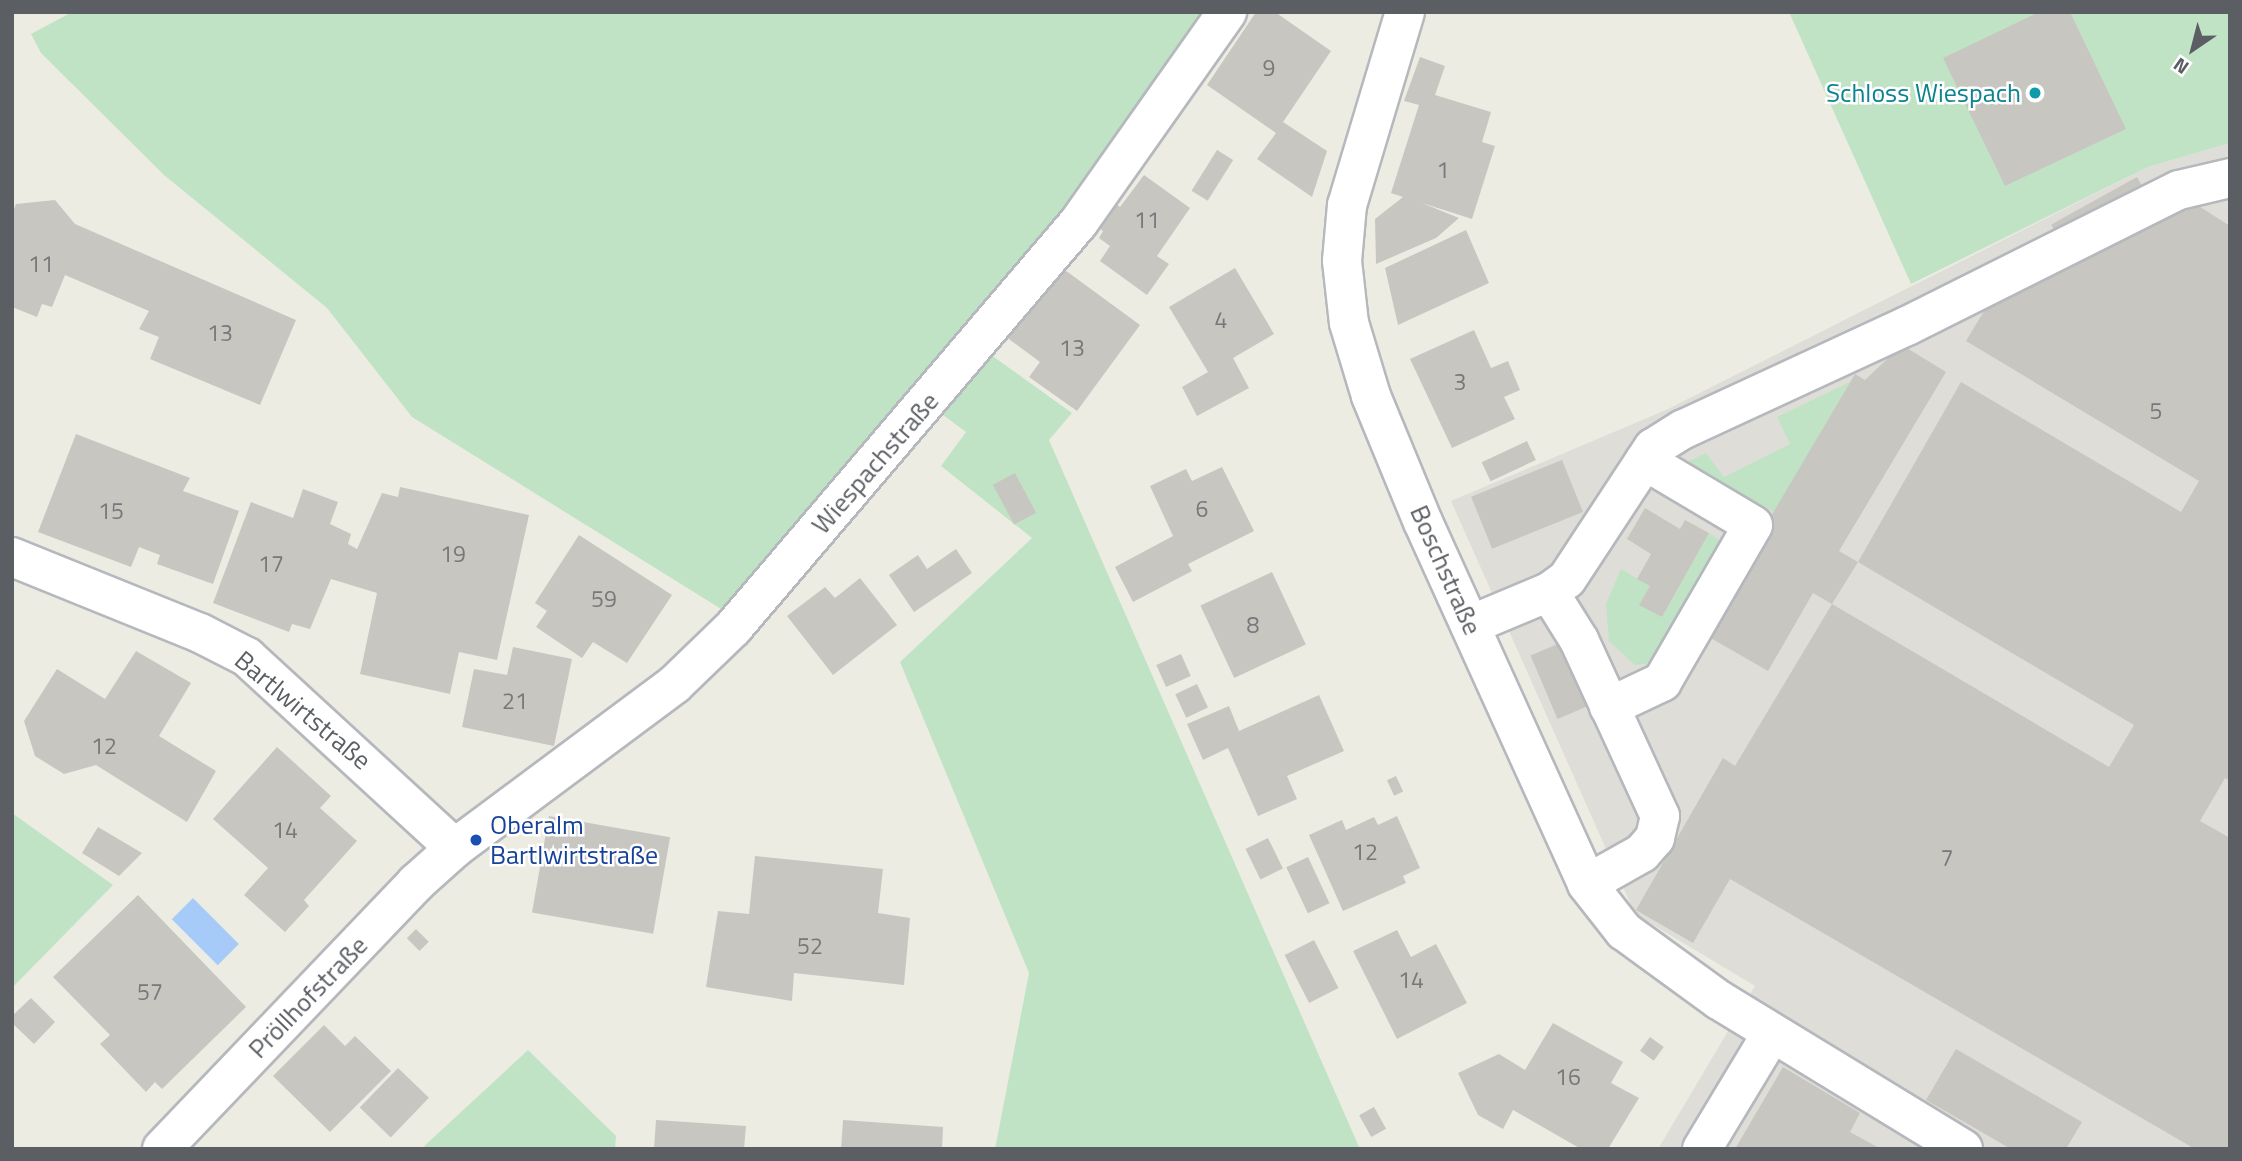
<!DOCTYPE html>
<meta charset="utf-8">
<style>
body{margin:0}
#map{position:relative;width:2242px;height:1161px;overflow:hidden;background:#edece3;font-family:"Titillium Web",sans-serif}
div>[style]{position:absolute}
.industrial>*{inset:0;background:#deddd7}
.green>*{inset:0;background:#c1e3c5}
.water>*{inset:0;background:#a7cbf9;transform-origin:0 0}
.building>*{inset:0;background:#c8c6c0;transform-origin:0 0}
.roads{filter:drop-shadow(2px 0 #b5b8bc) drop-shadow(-2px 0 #b5b8bc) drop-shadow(0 2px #b5b8bc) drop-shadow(0 -2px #b5b8bc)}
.minor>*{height:38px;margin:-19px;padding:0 19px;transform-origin:19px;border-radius:19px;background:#fff}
.dots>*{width:19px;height:19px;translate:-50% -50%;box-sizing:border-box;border:4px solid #fff;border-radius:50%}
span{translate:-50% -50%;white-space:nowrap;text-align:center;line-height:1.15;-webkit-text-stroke:5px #fff;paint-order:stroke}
.number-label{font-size:23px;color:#76787a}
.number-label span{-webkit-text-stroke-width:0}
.culture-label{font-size:26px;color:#0d838f}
.right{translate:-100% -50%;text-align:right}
.street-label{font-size:26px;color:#5b5e63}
.transit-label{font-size:26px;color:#164399}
.left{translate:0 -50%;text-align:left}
.frame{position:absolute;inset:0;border:14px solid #5b5e63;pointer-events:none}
.north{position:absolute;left:2158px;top:14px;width:70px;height:70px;-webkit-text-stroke:5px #fff;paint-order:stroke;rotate:215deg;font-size:19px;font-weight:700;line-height:28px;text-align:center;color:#5b5e63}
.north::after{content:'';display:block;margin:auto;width:24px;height:32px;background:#5b5e63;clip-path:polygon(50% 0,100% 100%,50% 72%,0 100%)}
</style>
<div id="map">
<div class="industrial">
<i style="clip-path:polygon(2230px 143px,2230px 1149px,1658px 1149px,1755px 986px,1635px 914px,1451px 501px,1666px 410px,2148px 167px)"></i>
</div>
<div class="green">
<i style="clip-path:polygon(72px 12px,1206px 12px,1055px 225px,726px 612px,412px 417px,327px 308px,164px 175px,41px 53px,31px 34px)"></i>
<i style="clip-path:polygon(1789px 12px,2230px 12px,2230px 143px,2148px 167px,1911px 284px)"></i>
<i style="clip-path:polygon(987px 352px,1072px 413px,1049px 440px,1360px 1149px,995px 1149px,1029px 973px,900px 662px,1032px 538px,941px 466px,966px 432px,935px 409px)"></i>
<i style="clip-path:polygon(1850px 382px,1774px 512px,1685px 463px,1706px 453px,1724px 477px,1790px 444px,1777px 417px)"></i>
<i style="clip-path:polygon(1709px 533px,1729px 546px,1652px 663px,1635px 665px,1609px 641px,1606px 604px,1621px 569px,1650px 586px,1640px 605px,1662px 617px)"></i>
<i style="clip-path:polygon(12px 813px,113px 885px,12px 988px)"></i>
<i style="clip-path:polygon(528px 1050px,616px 1136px,615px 1149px,421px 1149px)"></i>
</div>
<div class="water">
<i style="left:193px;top:898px;width:65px;height:30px;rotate:45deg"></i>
</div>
<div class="building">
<i style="clip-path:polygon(1256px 12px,1275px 12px,1331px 51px,1283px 122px,1327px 151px,1312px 197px,1257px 159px,1276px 133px,1207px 85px)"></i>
<i style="clip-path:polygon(2039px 12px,2070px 12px,2126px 129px,2005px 186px,1943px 58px)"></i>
<i style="clip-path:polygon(1420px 57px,1445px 66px,1435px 95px,1491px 112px,1482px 142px,1495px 146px,1472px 219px,1422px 203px,1459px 218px,1436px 238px,1376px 264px,1375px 219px,1403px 197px,1391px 193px,1419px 105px,1404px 101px)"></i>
<i style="left:1217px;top:150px;width:19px;height:48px;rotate:32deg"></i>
<i style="clip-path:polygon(1144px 175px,1190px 208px,1157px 256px,1169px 264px,1147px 295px,1100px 261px,1110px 246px,1099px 238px,1103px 231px,1090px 222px,1109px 198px,1120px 207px)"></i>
<i style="left:2137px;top:177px;width:13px;height:98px;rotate:61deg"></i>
<i style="clip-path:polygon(55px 200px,75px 224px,296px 320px,260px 405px,150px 359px,159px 337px,139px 329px,149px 311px,65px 275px,52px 307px,42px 304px,37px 317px,12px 307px,12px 214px,16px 204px)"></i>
<i style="clip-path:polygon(2194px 203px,2230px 226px,2230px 781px,2225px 778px,2200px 821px,2230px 838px,2230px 1149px,2195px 1149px,1730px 879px,1693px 943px,1636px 910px,1723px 758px,1735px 766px,1832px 604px,1813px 593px,1768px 671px,1702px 633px,1855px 374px,1865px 380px,1902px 345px,1946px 372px,1839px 551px,1858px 562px,1832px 604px,2109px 767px,2134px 725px,1858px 562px,1961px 382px,2181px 512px,2199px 481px,1966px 341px,1987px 306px)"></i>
<i style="clip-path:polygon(1466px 230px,1489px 283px,1398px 325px,1385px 268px)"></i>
<i style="clip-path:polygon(1054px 262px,1140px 325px,1077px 411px,1029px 377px,1040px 362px,1002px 334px)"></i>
<i style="clip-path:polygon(1235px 268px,1274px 334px,1233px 358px,1249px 388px,1197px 416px,1182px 387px,1208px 372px,1169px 307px)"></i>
<i style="clip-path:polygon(1474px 330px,1491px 368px,1508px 361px,1520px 390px,1504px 397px,1515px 419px,1452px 448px,1410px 359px)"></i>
<i style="clip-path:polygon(76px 434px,190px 478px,183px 491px,239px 511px,213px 584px,157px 564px,160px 555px,139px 547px,131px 567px,38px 532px)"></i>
<i style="left:1527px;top:441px;width:21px;height:50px;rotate:65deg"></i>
<i style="left:1562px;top:460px;width:56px;height:98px;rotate:68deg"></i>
<i style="clip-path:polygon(1222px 467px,1254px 531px,1188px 564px,1192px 571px,1133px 602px,1115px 567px,1173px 536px,1150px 486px,1186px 469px,1192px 481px)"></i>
<i style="left:1015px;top:473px;width:45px;height:25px;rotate:62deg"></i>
<i style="clip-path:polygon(400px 487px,529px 515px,497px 660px,459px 652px,450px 694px,360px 674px,377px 593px,331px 579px,310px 629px,292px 624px,289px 632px,213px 603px,251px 502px,293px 518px,303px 489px,338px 502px,330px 524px,351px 534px,348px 544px,357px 549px,382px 493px,398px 497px)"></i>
<i style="clip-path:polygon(1645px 508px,1680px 529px,1685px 520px,1709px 533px,1662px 617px,1639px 605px,1650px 586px,1637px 579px,1651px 554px,1627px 539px)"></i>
<i style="clip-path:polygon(579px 535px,672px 595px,627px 663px,593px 642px,582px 658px,536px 627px,547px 611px,535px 603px)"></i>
<i style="clip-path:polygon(956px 549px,972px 573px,914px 612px,889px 575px,918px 555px,927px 569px)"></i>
<i style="left:1272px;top:572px;width:80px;height:79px;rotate:65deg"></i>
<i style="clip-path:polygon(860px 578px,897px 625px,833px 675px,787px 616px,825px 587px,835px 598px)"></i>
<i style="left:1560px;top:643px;width:69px;height:32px;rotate:67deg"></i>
<i style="clip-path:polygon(513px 647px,572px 659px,554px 746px,462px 727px,474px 669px,507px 675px)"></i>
<i style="clip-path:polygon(136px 651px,191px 683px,159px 736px,216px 771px,187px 822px,96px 765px,64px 774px,35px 756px,24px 721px,57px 669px,105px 699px)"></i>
<i style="left:1181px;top:654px;width:24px;height:27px;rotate:66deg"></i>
<i style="left:1197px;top:684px;width:26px;height:24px;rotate:65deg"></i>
<i style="clip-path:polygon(1319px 695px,1344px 751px,1287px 776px,1297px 799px,1258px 816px,1228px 748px,1203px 760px,1187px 724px,1229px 706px,1239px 731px)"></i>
<i style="clip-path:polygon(277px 747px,331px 796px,320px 808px,357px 841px,304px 900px,309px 906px,285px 932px,244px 895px,268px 868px,213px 819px)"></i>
<i style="left:1396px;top:776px;width:17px;height:10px;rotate:65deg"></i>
<i style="left:549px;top:816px;width:123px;height:98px;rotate:10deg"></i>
<i style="clip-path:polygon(1397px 816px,1420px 868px,1403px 876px,1406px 883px,1343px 911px,1309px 835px,1342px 820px,1346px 830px,1374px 817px,1378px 825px)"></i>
<i style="clip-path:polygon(98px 827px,142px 853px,119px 876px,82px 853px)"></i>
<i style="left:1268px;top:838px;width:34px;height:25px;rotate:64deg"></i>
<i style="clip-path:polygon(755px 856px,883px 869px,878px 913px,910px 918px,904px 985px,794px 973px,792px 1001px,706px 987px,718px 911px,749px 914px)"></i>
<i style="left:1308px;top:857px;width:51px;height:24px;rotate:65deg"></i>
<i style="clip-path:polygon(138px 895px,246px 1007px,162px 1089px,155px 1082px,146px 1092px,100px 1044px,110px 1035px,53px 977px)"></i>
<i style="left:416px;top:929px;width:18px;height:13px;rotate:45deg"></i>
<i style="clip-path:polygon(1397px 930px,1411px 957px,1436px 944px,1467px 1003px,1397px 1039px,1353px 951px)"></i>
<i style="left:1314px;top:940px;width:54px;height:33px;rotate:63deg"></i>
<i style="clip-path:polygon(31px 998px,55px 1022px,34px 1044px,12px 1023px,12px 1016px)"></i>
<i style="clip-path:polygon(1553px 1023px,1623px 1062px,1611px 1083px,1639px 1098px,1608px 1149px,1581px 1149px,1513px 1110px,1503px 1129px,1478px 1115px,1458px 1073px,1499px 1054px,1525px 1070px)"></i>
<i style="clip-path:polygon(324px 1025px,345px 1046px,355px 1036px,391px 1071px,330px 1132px,273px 1076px)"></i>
<i style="left:1650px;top:1037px;width:17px;height:17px;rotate:36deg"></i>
<i style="clip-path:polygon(1956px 1049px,2082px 1122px,2066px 1149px,2011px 1149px,1926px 1100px)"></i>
<i style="clip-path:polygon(1783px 1067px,1860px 1113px,1850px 1132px,1881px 1149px,1735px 1149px)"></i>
<i style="left:398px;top:1068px;width:43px;height:55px;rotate:44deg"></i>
<i style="left:1374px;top:1107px;width:25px;height:17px;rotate:61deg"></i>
<i style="clip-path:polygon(656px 1120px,746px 1126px,744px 1149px,654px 1149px)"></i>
<i style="clip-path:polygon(843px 1120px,943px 1127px,942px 1149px,841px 1149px)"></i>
</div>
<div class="roads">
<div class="minor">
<i style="left:1405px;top:12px;width:202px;rotate:106.7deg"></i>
<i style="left:1347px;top:205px;width:56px;rotate:95.1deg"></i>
<i style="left:1342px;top:261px;width:62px;rotate:83.6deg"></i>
<i style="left:1349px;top:323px;width:76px;rotate:73.2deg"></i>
<i style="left:1371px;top:396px;width:136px;rotate:67.6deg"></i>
<i style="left:1423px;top:522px;width:397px;rotate:65.6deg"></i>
<i style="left:1587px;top:884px;width:60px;rotate:51.8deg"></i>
<i style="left:1624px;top:931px;width:117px;rotate:36deg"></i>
<i style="left:1719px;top:1000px;width:286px;rotate:31.4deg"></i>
<i style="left:12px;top:557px;width:203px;rotate:22deg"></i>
<i style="left:200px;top:633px;width:53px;rotate:27.1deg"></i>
<i style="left:247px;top:657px;width:282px;rotate:42.6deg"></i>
<i style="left:1549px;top:592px;width:57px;rotate:58deg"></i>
<i style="left:1579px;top:640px;width:194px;rotate:65.3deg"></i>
<i style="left:1660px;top:816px;width:23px;rotate:103deg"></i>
<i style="left:1655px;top:838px;width:20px;rotate:131deg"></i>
<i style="left:1642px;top:853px;width:63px;rotate:150.6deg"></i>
<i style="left:1470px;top:625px;width:86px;rotate:-22.7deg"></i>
<i style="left:1549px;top:592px;width:22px;rotate:-36deg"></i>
<i style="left:1567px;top:579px;width:157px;rotate:-56.7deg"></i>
<i style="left:1653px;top:448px;width:36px;rotate:-32deg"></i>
<i style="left:1684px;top:429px;width:246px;rotate:-24.8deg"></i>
<i style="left:1907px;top:326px;width:304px;rotate:-26.6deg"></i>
<i style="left:2179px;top:190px;width:52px;rotate:-13.2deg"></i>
<i style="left:1609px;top:707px;width:59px;rotate:-25.3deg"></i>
<i style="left:1662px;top:682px;width:181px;rotate:-59.9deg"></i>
<i style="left:1753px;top:525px;width:126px;rotate:-149.3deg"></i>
<i style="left:162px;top:1149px;width:368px;rotate:-46.3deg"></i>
<i style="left:416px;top:883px;width:52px;rotate:-41.9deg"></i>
<i style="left:455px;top:848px;width:274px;rotate:-36.7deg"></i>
<i style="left:675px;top:684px;width:81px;rotate:-44deg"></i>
<i style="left:733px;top:628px;width:533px;rotate:-49.56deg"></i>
<i style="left:1079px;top:222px;width:257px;rotate:-54.8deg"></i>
<i style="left:1702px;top:1149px;width:135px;rotate:-58.9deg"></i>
</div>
</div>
<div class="dots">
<i style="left:2035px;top:93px;background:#0f9aa8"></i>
<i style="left:476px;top:840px;background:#1a4fb4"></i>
</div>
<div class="number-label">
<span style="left:1269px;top:68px">9</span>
<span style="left:1443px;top:170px">1</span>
<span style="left:1147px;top:220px">11</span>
<span style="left:41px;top:264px">11</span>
<span style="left:1221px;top:320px">4</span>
<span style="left:220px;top:333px">13</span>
<span style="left:1072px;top:348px">13</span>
<span style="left:1460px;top:382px">3</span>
<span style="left:2156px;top:411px">5</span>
<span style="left:1202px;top:509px">6</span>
<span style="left:111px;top:511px">15</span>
<span style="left:453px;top:554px">19</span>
<span style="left:271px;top:564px">17</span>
<span style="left:604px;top:599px">59</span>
<span style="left:1253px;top:625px">8</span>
<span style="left:515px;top:701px">21</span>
<span style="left:104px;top:746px">12</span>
<span style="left:285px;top:830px">14</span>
<span style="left:1365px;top:852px">12</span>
<span style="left:1947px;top:858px">7</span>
<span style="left:810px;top:946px">52</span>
<span style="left:1411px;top:980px">14</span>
<span style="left:150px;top:992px">57</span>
<span style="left:1568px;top:1077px">16</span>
</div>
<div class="culture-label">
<span class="right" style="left:2021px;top:93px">Schloss Wiespach</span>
</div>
<div class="street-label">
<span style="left:875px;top:463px;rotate:-49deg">Wiespachstraße</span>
<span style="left:1446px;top:570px;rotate:66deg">Boschstraße</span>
<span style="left:303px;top:710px;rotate:40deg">Bartlwirtstraße</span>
<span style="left:308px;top:997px;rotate:-46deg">Pröllhofstraße</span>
</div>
<div class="transit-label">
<span class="left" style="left:490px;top:840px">Oberalm<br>Bartlwirtstraße</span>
</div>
<div class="frame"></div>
<div class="north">N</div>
</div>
